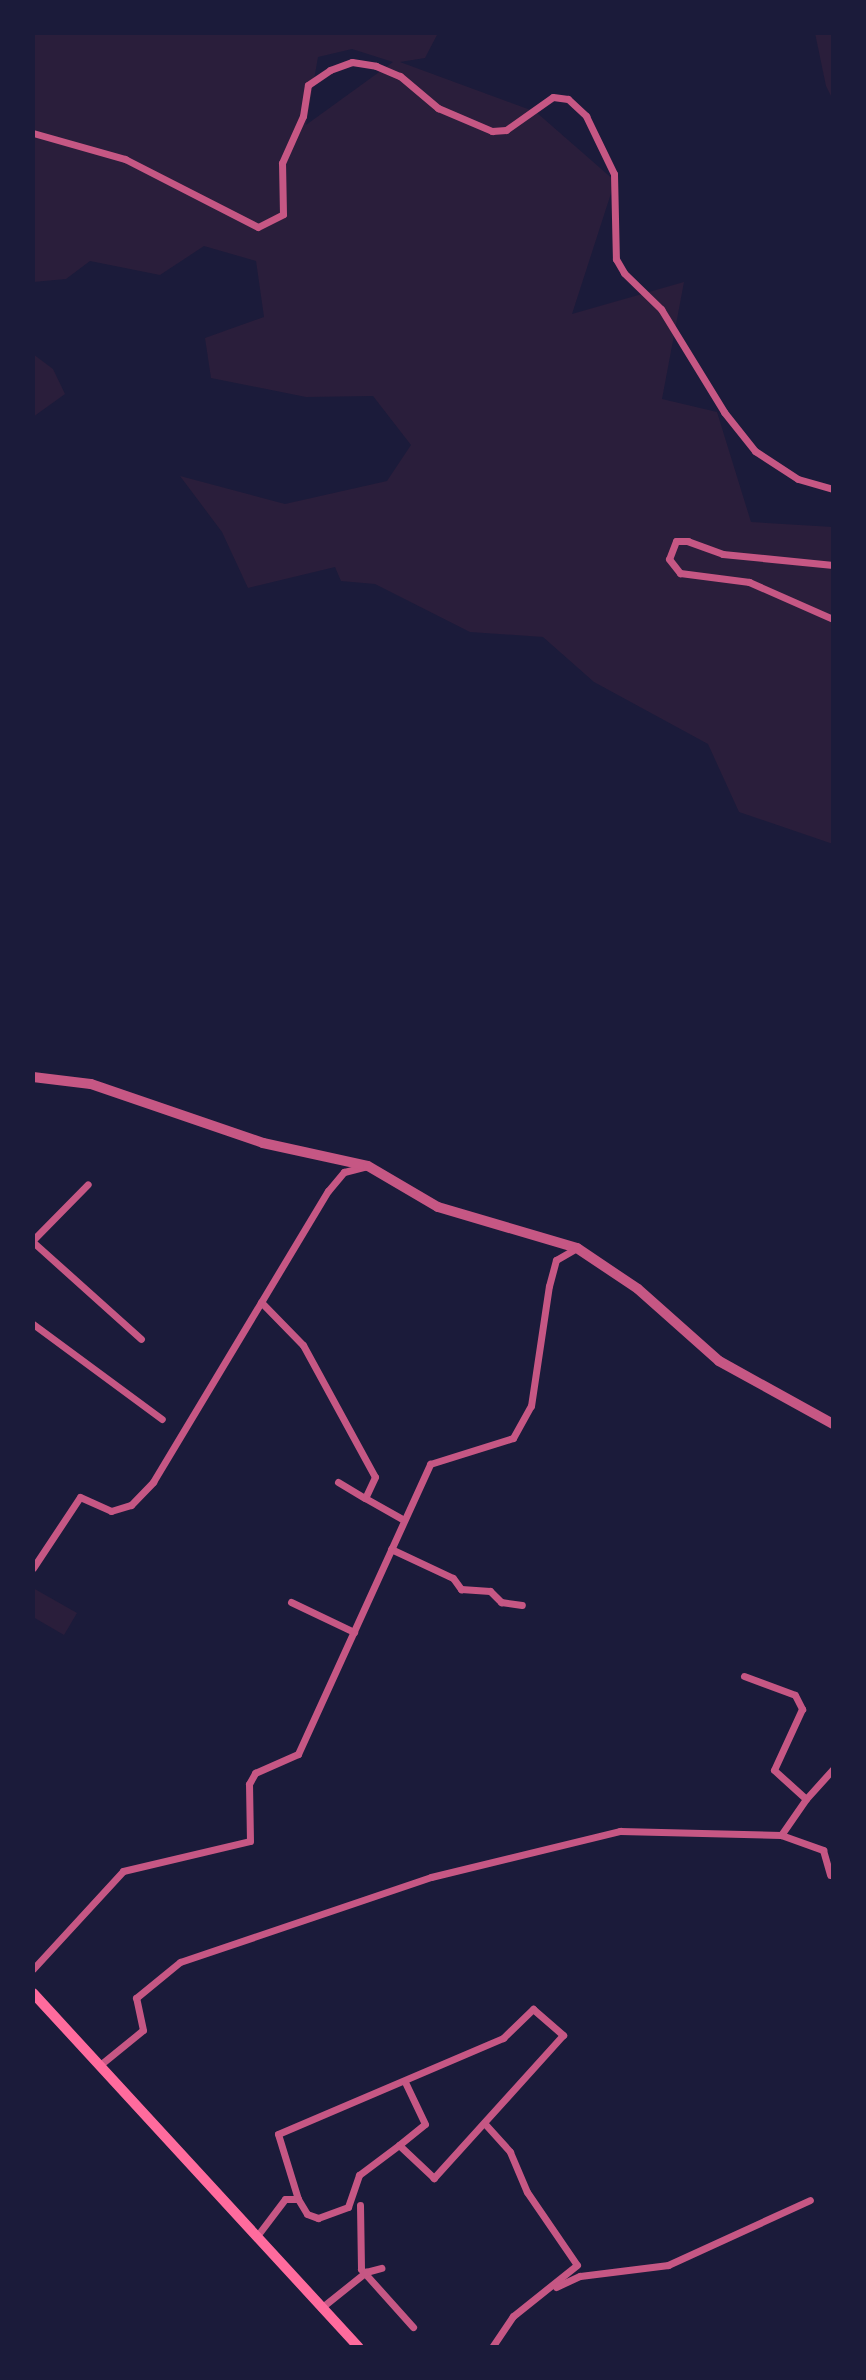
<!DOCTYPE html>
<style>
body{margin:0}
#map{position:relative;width:866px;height:2380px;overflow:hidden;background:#1b1b3a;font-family:"Golos Text",sans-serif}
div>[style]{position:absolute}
.green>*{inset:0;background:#2a1e3b}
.minor>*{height:7px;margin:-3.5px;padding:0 3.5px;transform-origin:3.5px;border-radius:3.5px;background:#c65784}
.tertiary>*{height:10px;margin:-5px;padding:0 5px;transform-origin:5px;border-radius:5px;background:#c65784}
.secondary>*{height:10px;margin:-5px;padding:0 5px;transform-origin:5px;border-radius:5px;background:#ff6b9d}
span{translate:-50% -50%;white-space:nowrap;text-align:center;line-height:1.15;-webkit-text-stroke:7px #1b1b3a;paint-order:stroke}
.frame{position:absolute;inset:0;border:35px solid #1b1b3a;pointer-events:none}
</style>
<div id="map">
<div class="green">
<i style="clip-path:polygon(evenodd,33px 33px,438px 33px,425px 58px,400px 62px,536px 112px,615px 181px,572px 314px,684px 282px,662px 399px,717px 412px,751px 522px,833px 527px,833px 844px,739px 812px,708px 744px,594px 682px,543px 637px,470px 632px,375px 584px,341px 581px,335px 567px,248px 588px,222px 532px,180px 476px,285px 504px,387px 481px,411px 445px,373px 396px,306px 397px,211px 378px,205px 338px,264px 317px,256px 261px,204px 246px,160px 275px,90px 261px,66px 279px,33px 282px,33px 33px,352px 49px,393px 62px,306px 125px,318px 57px,352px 49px)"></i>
<i style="clip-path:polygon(815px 33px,833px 33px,833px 100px,826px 86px)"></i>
<i style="clip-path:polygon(33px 354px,53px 369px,65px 394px,33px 417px)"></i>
<i style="clip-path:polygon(33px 1588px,77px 1613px,64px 1635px,33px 1617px)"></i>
</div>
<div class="minor">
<i style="left:33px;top:133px;width:96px;rotate:15.8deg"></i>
<i style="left:125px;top:159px;width:149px;rotate:27.1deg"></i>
<i style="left:258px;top:227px;width:28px;rotate:-27deg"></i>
<i style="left:283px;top:214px;width:51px;rotate:-91.1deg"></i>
<i style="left:282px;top:163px;width:51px;rotate:-65.9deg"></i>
<i style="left:303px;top:116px;width:31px;rotate:-81deg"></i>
<i style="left:308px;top:85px;width:27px;rotate:-34deg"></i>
<i style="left:330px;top:70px;width:23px;rotate:-20deg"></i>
<i style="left:352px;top:62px;width:24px;rotate:9deg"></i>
<i style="left:376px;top:66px;width:26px;rotate:23deg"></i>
<i style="left:400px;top:76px;width:50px;rotate:40.1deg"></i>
<i style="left:438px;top:108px;width:59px;rotate:23.1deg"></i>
<i style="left:492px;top:131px;width:14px;rotate:-4deg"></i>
<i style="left:506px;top:130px;width:57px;rotate:-35.1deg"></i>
<i style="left:553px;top:97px;width:15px;rotate:8deg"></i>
<i style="left:568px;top:99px;width:25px;rotate:43deg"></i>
<i style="left:586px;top:116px;width:64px;rotate:64.2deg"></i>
<i style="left:614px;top:174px;width:85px;rotate:88.7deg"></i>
<i style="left:616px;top:259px;width:16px;rotate:60deg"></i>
<i style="left:624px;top:273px;width:52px;rotate:44.2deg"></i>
<i style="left:661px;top:309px;width:121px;rotate:58.5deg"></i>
<i style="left:724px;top:412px;width:50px;rotate:51.5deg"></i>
<i style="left:755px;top:451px;width:51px;rotate:33.1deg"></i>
<i style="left:798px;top:479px;width:36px;rotate:16deg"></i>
<i style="left:833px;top:565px;width:111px;rotate:-174.3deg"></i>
<i style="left:723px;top:554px;width:37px;rotate:-160deg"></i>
<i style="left:688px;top:541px;width:12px;rotate:180deg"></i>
<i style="left:676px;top:541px;width:19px;rotate:111deg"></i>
<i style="left:669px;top:559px;width:18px;rotate:52deg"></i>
<i style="left:680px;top:573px;width:70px;rotate:7.4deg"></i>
<i style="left:749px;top:582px;width:92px;rotate:23.8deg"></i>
<i style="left:33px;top:1240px;width:78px;rotate:-45.5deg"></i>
<i style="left:33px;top:1242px;width:145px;rotate:41.9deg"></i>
<i style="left:261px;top:1302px;width:60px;rotate:45.7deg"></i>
<i style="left:303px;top:1345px;width:150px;rotate:61.4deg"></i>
<i style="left:375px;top:1477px;width:23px;rotate:115deg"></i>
<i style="left:365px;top:1498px;width:45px;rotate:29.4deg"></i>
<i style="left:33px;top:1324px;width:160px;rotate:36.4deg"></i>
<i style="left:338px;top:1482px;width:31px;rotate:31deg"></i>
<i style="left:391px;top:1549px;width:68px;rotate:25.1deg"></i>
<i style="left:453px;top:1578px;width:14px;rotate:54deg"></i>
<i style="left:461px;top:1589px;width:29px;rotate:4deg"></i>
<i style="left:490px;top:1591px;width:16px;rotate:45deg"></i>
<i style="left:501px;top:1602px;width:21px;rotate:8deg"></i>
<i style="left:33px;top:1568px;width:85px;rotate:-56.5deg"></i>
<i style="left:80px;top:1497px;width:34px;rotate:24deg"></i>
<i style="left:111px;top:1511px;width:21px;rotate:-17deg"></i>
<i style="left:131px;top:1505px;width:32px;rotate:-46deg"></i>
<i style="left:153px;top:1482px;width:340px;rotate:-59deg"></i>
<i style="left:328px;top:1191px;width:25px;rotate:-50deg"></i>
<i style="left:344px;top:1172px;width:21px;rotate:-14deg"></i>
<i style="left:291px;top:1602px;width:70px;rotate:25.5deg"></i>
<i style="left:744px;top:1676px;width:54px;rotate:20.4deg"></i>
<i style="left:795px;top:1695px;width:16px;rotate:63deg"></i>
<i style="left:802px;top:1709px;width:67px;rotate:114.7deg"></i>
<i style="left:774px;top:1770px;width:43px;rotate:42.2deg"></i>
<i style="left:806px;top:1799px;width:44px;rotate:124.8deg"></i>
<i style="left:806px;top:1799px;width:40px;rotate:-48deg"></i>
<i style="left:33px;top:1969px;width:133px;rotate:-47.4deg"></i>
<i style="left:123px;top:1871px;width:130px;rotate:-13.3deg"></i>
<i style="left:250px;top:1841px;width:57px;rotate:-91deg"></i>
<i style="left:249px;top:1784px;width:13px;rotate:-61deg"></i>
<i style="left:255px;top:1773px;width:47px;rotate:-23.8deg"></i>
<i style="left:298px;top:1754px;width:319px;rotate:-65.5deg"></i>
<i style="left:430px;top:1464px;width:87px;rotate:-17.4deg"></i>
<i style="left:513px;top:1438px;width:37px;rotate:-61deg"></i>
<i style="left:531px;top:1406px;width:121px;rotate:-81.5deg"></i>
<i style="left:549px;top:1286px;width:27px;rotate:-75deg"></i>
<i style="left:556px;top:1260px;width:24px;rotate:-30deg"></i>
<i style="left:100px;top:2065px;width:55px;rotate:-39.1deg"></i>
<i style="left:143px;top:2030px;width:33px;rotate:-102deg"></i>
<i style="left:136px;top:1998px;width:57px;rotate:-39.3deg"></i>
<i style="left:180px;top:1962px;width:265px;rotate:-18.7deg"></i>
<i style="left:431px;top:1877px;width:195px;rotate:-13.7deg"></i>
<i style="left:620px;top:1831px;width:161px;rotate:1.4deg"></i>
<i style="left:781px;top:1835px;width:45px;rotate:19.7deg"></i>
<i style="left:823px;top:1850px;width:26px;rotate:74deg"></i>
<i style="left:486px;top:2125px;width:36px;rotate:48deg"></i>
<i style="left:510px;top:2152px;width:43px;rotate:67deg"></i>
<i style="left:527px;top:2192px;width:88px;rotate:55.6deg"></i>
<i style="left:577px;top:2265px;width:82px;rotate:141.4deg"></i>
<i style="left:513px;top:2316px;width:37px;rotate:124deg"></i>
<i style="left:298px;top:2199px;width:17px;rotate:59deg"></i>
<i style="left:307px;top:2214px;width:12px;rotate:20deg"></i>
<i style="left:318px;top:2218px;width:32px;rotate:-20deg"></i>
<i style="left:348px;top:2207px;width:34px;rotate:-71deg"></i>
<i style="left:359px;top:2175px;width:50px;rotate:-36.9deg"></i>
<i style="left:360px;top:2205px;width:64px;rotate:89.1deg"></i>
<i style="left:361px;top:2269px;width:78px;rotate:48.1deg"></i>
<i style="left:257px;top:2236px;width:46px;rotate:-52.9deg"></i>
<i style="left:285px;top:2199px;width:13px"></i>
<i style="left:298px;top:2199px;width:68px;rotate:-107.1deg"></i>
<i style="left:278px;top:2134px;width:245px;rotate:-23.1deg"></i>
<i style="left:503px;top:2038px;width:42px;rotate:-44deg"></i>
<i style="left:533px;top:2009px;width:40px;rotate:41deg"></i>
<i style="left:563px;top:2035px;width:193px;rotate:132.1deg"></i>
<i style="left:434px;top:2178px;width:48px;rotate:-136.7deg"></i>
<i style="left:399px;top:2145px;width:33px;rotate:-39deg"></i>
<i style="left:425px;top:2124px;width:47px;rotate:-115.5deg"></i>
<i style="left:556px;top:2287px;width:26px;rotate:-25deg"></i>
<i style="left:580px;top:2276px;width:89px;rotate:-7.1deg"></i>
<i style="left:668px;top:2265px;width:156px;rotate:-24.6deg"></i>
<i style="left:321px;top:2308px;width:58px;rotate:-38.7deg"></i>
<i style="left:366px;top:2272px;width:16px;rotate:-15deg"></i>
</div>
<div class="tertiary">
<i style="left:33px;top:1077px;width:58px;rotate:6.9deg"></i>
<i style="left:91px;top:1084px;width:182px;rotate:18.9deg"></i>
<i style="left:263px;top:1143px;width:107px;rotate:12.4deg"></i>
<i style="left:368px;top:1166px;width:81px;rotate:30.4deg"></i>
<i style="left:438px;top:1207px;width:145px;rotate:16.4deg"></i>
<i style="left:577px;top:1248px;width:73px;rotate:33.9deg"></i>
<i style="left:638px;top:1289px;width:108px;rotate:41.6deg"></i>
<i style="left:719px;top:1361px;width:130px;rotate:28.9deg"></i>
</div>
<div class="secondary">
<i style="left:33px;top:1993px;width:481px;rotate:47.4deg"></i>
</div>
<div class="frame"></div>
</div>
